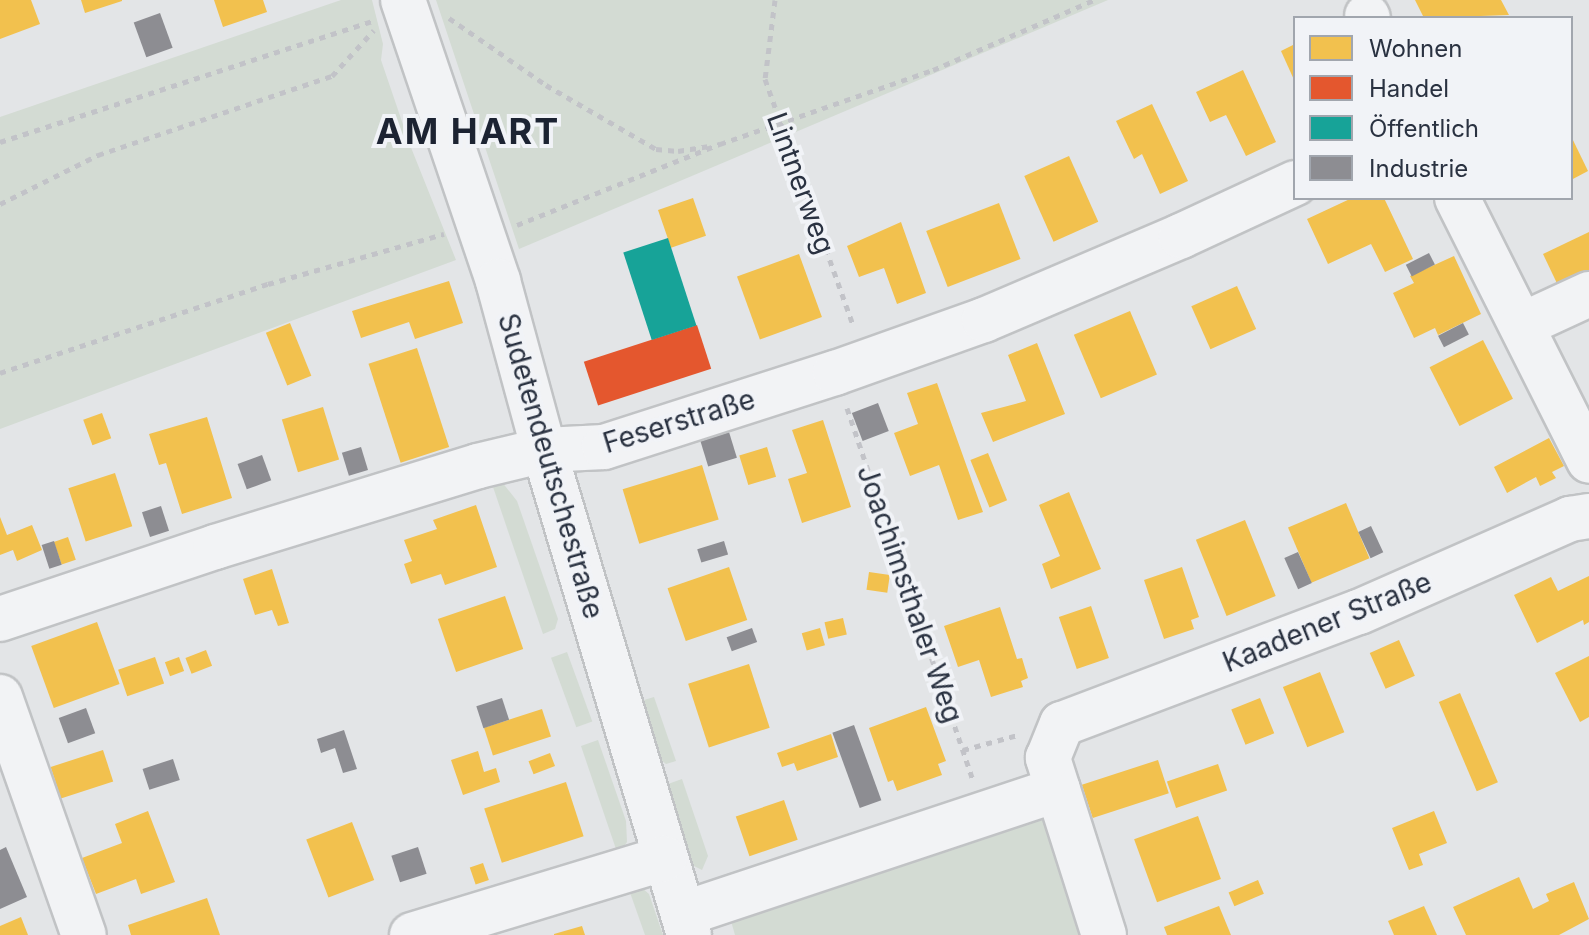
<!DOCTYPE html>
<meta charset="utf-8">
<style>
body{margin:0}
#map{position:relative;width:1589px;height:935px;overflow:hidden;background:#e3e5e7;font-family:Inter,sans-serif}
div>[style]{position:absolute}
.green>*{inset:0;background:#d3dbd3;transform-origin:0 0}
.homes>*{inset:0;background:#f2c14e;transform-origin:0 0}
.shops>*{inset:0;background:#e4572e;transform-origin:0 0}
.public>*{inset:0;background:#17a398;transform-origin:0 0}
.industry>*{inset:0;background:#8d8d92;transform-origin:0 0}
.path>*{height:5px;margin-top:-2.5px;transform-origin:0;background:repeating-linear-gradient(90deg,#c2c3c8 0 6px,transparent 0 12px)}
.roads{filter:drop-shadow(2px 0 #c1c3c5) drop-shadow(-2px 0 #c1c3c5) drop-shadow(0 2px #c1c3c5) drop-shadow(0 -2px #c1c3c5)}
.minor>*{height:44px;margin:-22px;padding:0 22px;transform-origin:22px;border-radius:22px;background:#f2f3f5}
span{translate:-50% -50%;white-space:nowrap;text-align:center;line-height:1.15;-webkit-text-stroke:8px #f1f3f7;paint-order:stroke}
.street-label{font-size:28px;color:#2a3241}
.district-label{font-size:36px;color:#1c2332;font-weight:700;letter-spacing:2px}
.legend{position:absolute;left:1293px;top:16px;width:280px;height:184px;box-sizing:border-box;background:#f1f3f7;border:2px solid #a1a6ae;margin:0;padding:10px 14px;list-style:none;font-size:24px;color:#2a3241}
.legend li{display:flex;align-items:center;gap:16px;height:40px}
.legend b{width:40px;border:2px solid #a1a6ae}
</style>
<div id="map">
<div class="green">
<i style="clip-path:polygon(341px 0,372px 0,383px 44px,381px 60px,410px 145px,456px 260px,0 429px,0 117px)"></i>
<i style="clip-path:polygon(436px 0,1108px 0,519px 249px)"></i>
<i style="clip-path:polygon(491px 481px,502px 482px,517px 501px,558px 619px,555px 629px,543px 634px)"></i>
<i style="left:567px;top:652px;width:74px;height:17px;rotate:70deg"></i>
<i style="clip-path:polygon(654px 697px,676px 761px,666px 764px,661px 760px,644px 700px)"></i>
<i style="clip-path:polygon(598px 740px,626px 821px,627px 842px,618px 855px,581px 746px)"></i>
<i style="clip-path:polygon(682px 779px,708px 856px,702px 870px,690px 864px,668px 784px)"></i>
<i style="clip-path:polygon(1041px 815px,1079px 935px,735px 935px,731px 921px)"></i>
<i style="clip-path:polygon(627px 884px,642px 888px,649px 894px,663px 935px,645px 935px)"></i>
</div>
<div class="homes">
<i style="clip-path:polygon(0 0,31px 0,40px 24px,0 39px)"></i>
<i style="clip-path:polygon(81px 0,122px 0,122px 1px,85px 13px)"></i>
<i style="clip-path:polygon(214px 0,263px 0,267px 12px,223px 27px)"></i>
<i style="clip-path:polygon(1415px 0,1501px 0,1509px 15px,1424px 18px)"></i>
<i style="clip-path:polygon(1295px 44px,1295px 82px,1281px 51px)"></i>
<i style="clip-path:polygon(1243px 70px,1276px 142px,1246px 156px,1226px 115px,1210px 122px,1196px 92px)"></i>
<i style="clip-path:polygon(1152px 104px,1188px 181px,1160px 194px,1142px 154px,1134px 159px,1116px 121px)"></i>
<i style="clip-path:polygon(1571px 136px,1588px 171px,1571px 180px)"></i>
<i style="left:1069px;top:156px;width:72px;height:49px;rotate:66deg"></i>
<i style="left:693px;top:198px;width:40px;height:37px;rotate:71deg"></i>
<i style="clip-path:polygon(1352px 198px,1384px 198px,1413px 259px,1385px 272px,1371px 244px,1328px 264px,1307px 219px)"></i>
<i style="left:999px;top:203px;width:60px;height:78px;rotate:69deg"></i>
<i style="clip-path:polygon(901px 222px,926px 293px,897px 304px,884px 268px,859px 277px,847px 246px)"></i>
<i style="clip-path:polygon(1589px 232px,1589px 283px,1563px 296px,1543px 254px)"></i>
<i style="left:799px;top:254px;width:67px;height:66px;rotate:70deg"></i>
<i style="clip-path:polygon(1454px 256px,1481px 314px,1438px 335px,1435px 328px,1414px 338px,1393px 293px,1414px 283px,1410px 276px)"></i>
<i style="clip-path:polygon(449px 281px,463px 323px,415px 339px,409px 322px,361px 338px,352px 311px)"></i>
<i style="left:1237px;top:286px;width:47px;height:50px;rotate:66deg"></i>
<i style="left:1130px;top:311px;width:69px;height:61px;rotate:67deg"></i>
<i style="left:290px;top:323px;width:57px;height:26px;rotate:68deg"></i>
<i style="left:1483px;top:340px;width:66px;height:60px;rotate:63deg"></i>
<i style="clip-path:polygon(1037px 343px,1065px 414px,993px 442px,981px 413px,1026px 401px,1008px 355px)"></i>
<i style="left:417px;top:348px;width:104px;height:51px;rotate:72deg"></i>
<i style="clip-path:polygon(937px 383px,983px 512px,958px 520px,939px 465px,910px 476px,894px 433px,918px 424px,907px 393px)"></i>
<i style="left:323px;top:407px;width:55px;height:43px;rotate:73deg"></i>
<i style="left:102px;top:413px;width:27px;height:20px;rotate:70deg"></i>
<i style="clip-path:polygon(207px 417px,232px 498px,182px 514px,166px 463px,159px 465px,149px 434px)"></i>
<i style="clip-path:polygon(823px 420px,851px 507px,802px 523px,788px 479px,807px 473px,792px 430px)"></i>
<i style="clip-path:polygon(1549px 438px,1564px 466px,1552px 472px,1556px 478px,1540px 486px,1536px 477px,1507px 493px,1494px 467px)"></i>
<i style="left:767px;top:447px;width:31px;height:29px;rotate:73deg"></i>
<i style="left:988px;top:453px;width:51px;height:19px;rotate:68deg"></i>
<i style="left:702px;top:465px;width:57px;height:83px;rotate:73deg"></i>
<i style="left:115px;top:473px;width:56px;height:49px;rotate:72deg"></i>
<i style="clip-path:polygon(1069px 492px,1101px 569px,1051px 589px,1042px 564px,1060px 556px,1039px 505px)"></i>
<i style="left:1346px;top:503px;width:60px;height:63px;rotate:67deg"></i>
<i style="clip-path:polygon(476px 505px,497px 567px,445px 585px,441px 574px,411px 584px,404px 564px,412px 561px,404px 540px,437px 529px,433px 520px)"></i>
<i style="clip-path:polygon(0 517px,7px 535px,32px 525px,42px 550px,17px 561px,13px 550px,0 555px)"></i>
<i style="left:1245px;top:520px;width:82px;height:53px;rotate:68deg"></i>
<i style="left:68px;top:537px;width:24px;height:15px;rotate:71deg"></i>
<i style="left:729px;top:567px;width:56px;height:65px;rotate:71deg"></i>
<i style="clip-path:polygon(1182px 567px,1199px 617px,1191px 620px,1194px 629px,1164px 639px,1144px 580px)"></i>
<i style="clip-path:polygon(272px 569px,289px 623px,278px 626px,272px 610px,255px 615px,243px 579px)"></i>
<i style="left:869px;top:572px;width:21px;height:18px;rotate:8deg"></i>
<i style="clip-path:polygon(1589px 576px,1589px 622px,1584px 625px,1583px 620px,1537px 643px,1514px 595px,1551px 577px,1558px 591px)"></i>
<i style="left:505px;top:596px;width:56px;height:71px;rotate:71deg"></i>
<i style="left:1091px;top:606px;width:55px;height:34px;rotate:71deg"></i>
<i style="clip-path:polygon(1000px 607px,1017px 659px,1022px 658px,1028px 678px,1021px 681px,1023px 687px,991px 697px,979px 660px,958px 667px,944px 626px)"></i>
<i style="left:843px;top:618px;width:17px;height:19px;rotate:77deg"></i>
<i style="left:97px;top:622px;width:66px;height:70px;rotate:70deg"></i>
<i style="left:820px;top:628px;width:18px;height:19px;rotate:74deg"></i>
<i style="left:1399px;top:640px;width:39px;height:32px;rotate:66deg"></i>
<i style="left:206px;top:650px;width:17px;height:22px;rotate:69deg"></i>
<i style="clip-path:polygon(1589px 656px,1589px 717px,1580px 722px,1555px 673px)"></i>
<i style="left:155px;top:657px;width:28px;height:39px;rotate:71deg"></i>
<i style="left:179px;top:657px;width:15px;height:15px;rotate:70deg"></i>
<i style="left:749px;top:664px;width:67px;height:64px;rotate:72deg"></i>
<i style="left:1320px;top:672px;width:65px;height:40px;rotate:68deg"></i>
<i style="left:1460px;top:693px;width:97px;height:23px;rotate:67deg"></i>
<i style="left:1260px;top:698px;width:38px;height:31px;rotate:68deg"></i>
<i style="clip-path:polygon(926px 707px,946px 761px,938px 764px,942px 775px,897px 791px,893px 780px,888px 782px,869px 728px)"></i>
<i style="left:542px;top:709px;width:29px;height:61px;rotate:72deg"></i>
<i style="clip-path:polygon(831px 734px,838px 757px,797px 771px,794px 763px,782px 767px,777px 753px)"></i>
<i style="left:103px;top:750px;width:33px;height:55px;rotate:72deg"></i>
<i style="clip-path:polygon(478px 751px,484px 772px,496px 768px,500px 782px,463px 795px,451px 760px)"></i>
<i style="left:550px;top:753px;width:14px;height:23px;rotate:69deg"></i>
<i style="left:1158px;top:760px;width:35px;height:80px;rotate:72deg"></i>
<i style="left:1218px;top:764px;width:28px;height:54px;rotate:71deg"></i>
<i style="left:566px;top:782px;width:57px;height:86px;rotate:72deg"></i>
<i style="left:784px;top:800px;width:42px;height:51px;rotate:71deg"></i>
<i style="clip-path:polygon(148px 811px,175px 882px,141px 894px,136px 879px,96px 894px,82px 858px,122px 843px,115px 824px)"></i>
<i style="clip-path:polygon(1434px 811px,1447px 843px,1419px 854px,1423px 865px,1409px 870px,1392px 828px)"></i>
<i style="left:1198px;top:816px;width:67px;height:68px;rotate:70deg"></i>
<i style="left:352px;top:822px;width:62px;height:49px;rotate:69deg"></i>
<i style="left:483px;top:863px;width:18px;height:14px;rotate:71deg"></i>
<i style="clip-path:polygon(1519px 877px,1533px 909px,1549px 901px,1546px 894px,1574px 882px,1589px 919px,1559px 935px,1466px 935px,1453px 907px)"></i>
<i style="left:1258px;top:880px;width:15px;height:32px;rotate:67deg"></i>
<i style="clip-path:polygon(207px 898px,220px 935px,131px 935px,128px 925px)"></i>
<i style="clip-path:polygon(1219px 906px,1231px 935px,1167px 935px,1164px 927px)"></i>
<i style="clip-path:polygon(1424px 906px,1437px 935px,1394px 935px,1388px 921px)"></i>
<i style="clip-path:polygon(21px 917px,28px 935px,0 935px,0 926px)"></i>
<i style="clip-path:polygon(582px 926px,585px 935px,554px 935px,554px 934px)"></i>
</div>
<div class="shops">
<i style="left:697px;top:325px;width:46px;height:119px;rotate:72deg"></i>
</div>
<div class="public">
<i style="left:668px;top:238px;width:92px;height:47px;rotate:72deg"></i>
</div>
<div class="industry">
<i style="left:160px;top:13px;width:37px;height:28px;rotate:70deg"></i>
<i style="left:1429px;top:253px;width:13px;height:26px;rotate:63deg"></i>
<i style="left:1463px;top:323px;width:13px;height:28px;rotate:63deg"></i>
<i style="left:878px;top:403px;width:30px;height:28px;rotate:69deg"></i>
<i style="left:729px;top:432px;width:27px;height:30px;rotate:73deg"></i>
<i style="left:361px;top:447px;width:24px;height:20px;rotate:73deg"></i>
<i style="left:262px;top:455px;width:27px;height:26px;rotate:70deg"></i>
<i style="left:161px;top:506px;width:26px;height:20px;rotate:72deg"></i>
<i style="left:1371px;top:526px;width:29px;height:14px;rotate:65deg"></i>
<i style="left:54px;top:541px;width:25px;height:13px;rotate:72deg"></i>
<i style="left:724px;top:541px;width:14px;height:28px;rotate:73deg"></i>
<i style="left:1298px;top:552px;width:34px;height:15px;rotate:66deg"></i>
<i style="left:752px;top:628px;width:15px;height:27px;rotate:70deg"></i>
<i style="left:502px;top:698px;width:23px;height:27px;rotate:72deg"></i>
<i style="left:86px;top:708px;width:27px;height:29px;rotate:70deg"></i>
<i style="left:854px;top:725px;width:80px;height:23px;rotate:70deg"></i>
<i style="clip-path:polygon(344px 730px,357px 769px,343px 773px,335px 748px,321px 753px,317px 739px)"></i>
<i style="left:173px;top:759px;width:22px;height:32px;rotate:72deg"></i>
<i style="clip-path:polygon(6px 847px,27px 897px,0 909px,0 850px)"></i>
<i style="left:418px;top:847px;width:28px;height:28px;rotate:72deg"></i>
</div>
<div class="path">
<i style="left:775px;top:0;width:80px;rotate:97.2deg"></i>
<i style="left:765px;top:79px;width:263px;rotate:70.3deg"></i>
<i style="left:449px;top:18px;width:118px;rotate:34.6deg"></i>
<i style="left:546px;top:85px;width:127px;rotate:30.2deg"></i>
<i style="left:656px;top:149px;width:22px;rotate:5deg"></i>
<i style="left:678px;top:151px;width:30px;rotate:-9deg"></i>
<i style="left:0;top:142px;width:392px;rotate:-18deg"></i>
<i style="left:0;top:204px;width:110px;rotate:-26.6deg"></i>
<i style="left:98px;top:155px;width:247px;rotate:-18.7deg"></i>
<i style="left:332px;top:76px;width:62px;rotate:-47.6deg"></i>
<i style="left:517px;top:225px;width:219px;rotate:-21.8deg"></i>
<i style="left:720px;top:144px;width:225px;rotate:-19.2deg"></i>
<i style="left:933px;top:70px;width:176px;rotate:-23.5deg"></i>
<i style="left:0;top:373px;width:282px;rotate:-18.4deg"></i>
<i style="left:268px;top:284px;width:183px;rotate:-15.9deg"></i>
<i style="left:847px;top:408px;width:391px;rotate:71.3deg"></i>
<i style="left:963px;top:750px;width:57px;rotate:-15.3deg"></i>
</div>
<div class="roads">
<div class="minor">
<i style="left:403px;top:0;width:297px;rotate:71.3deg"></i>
<i style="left:498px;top:281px;width:175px;rotate:74.8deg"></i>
<i style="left:544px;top:450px;width:506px;rotate:73.35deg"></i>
<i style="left:1367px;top:16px;width:2px;rotate:63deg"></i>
<i style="left:1457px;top:198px;width:294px;rotate:63.3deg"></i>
<i style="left:1522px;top:325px;width:74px;rotate:-24.8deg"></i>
<i style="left:0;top:619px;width:227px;rotate:-18.5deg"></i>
<i style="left:215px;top:547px;width:275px;rotate:-17.1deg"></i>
<i style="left:478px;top:466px;width:68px;rotate:-13.6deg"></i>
<i style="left:544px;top:450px;width:60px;rotate:-2.9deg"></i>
<i style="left:604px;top:447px;width:243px;rotate:-17.8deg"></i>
<i style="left:835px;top:373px;width:158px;rotate:-19.6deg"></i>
<i style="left:984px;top:320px;width:214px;rotate:-23.1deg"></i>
<i style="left:1181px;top:236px;width:126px;rotate:-24.9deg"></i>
<i style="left:0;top:697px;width:252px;rotate:70.6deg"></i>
<i style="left:683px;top:914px;width:395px;rotate:-18.4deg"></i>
<i style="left:412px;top:935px;width:264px;rotate:-16.9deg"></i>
<i style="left:1104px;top:935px;width:186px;rotate:-107.6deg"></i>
<i style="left:1048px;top:758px;width:37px;rotate:-68deg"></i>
<i style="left:1062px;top:724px;width:317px;rotate:-20.7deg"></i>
<i style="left:1359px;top:612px;width:231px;rotate:-23.8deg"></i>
<i style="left:1570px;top:519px;width:19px;rotate:-9deg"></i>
</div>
</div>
<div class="street-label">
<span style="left:801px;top:183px;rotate:70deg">Lintnerweg</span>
<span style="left:679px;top:421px;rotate:-17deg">Feserstraße</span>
<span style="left:551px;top:466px;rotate:74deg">Sudetendeutschestraße</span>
<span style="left:910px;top:594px;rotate:71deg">Joachimsthaler Weg</span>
<span style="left:1327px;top:622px;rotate:-22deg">Kaadener Straße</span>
</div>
<div class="district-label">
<span style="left:468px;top:132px">AM HART</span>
</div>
<ul class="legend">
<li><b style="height:22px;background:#f2c14e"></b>Wohnen</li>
<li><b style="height:22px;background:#e4572e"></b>Handel</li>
<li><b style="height:22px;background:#17a398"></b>Öffentlich</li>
<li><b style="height:22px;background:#8d8d92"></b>Industrie</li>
</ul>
</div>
